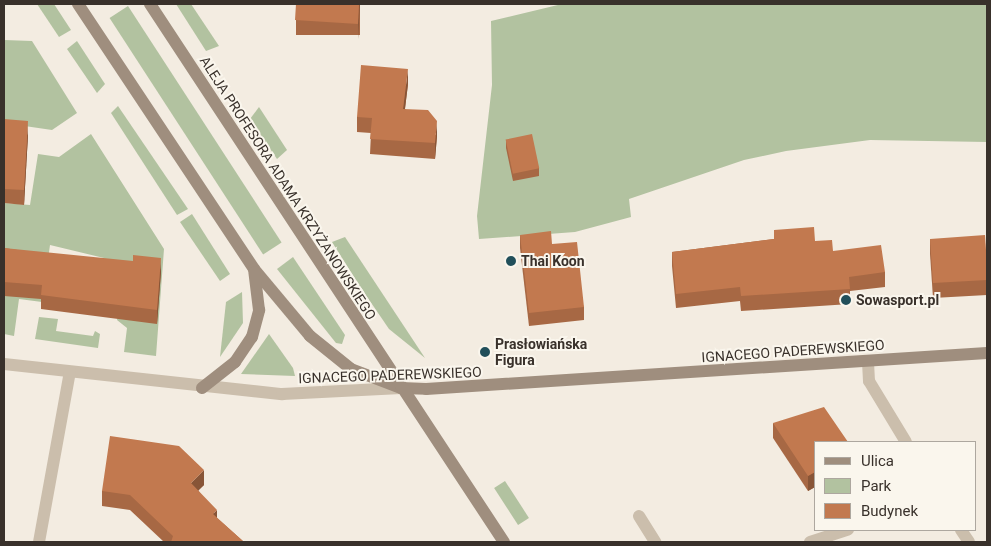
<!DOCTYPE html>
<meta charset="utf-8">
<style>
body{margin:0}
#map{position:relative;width:991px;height:546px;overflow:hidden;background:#f3ece1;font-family:Roboto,sans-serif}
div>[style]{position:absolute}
.green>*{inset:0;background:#b2c2a0;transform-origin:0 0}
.lane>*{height:12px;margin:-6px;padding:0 6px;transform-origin:6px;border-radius:6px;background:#cbbeac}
.street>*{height:12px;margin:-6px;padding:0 6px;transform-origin:6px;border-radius:6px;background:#cbbeac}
.secondary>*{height:12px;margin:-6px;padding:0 6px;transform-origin:6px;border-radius:6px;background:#9f8e7e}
.wall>*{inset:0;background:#a76844;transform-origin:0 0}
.shaded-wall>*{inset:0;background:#885537}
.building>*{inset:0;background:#c2794f;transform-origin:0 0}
.dots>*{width:14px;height:14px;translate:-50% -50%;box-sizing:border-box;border:2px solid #faf6ed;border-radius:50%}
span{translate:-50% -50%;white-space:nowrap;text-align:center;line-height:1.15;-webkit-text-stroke:4px #faf6ed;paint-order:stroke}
.street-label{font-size:14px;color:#39312b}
.poi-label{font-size:14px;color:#39312b;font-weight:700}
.left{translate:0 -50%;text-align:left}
.frame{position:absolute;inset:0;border:5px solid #39312b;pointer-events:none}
.legend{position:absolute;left:814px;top:441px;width:162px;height:90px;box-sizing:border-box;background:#faf6ed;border:1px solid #ada79f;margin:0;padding:6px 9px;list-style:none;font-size:15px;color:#39312b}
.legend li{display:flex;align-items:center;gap:10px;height:25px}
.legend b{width:25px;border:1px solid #ada79f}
</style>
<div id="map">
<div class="green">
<i style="clip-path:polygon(37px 4px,54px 4px,71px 30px,59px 37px)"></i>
<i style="clip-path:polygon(176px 4px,191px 4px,219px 46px,206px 51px)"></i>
<i style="clip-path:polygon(562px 4px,987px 4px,987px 142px,870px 140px,786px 151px,744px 160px,629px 199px,631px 217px,575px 232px,479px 239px,477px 216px,492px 85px,491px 21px)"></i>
<i style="left:128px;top:6px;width:282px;height:22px;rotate:57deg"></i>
<i style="clip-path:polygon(4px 40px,32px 41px,77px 113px,52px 130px,4px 123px)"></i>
<i style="clip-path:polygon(77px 41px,105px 84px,97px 93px,67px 49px)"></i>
<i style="clip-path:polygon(118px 106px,188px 209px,177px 215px,111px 113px)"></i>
<i style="clip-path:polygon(259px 107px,287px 150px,277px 159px,250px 119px)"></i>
<i style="clip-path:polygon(91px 134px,164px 249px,156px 356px,124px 352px,127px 328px,117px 320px,120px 300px,104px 258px,50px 245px,42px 302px,19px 299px,14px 336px,4px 334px,4px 203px,30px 205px,38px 154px,59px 157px)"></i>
<i style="clip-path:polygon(192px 214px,230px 274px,220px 281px,180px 222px)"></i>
<i style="clip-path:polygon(345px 237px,425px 358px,389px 329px,361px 288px,332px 242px)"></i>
<i style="clip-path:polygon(293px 257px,345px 335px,342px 344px,336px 343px,277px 269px)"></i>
<i style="clip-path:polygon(242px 292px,243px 323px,220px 357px,226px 302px)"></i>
<i style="clip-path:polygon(39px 317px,58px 319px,56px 331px,93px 336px,95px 331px,100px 334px,98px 348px,35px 339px)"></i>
<i style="clip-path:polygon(269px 334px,293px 368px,295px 376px,241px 374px)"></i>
<i style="left:505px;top:481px;width:44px;height:13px;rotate:57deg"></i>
</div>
<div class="lane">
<i style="left:639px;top:516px;width:31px;rotate:58deg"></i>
<i style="left:810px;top:542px;width:40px;rotate:-18deg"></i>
</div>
<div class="street">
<i style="left:868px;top:362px;width:19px;rotate:87deg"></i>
<i style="left:869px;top:381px;width:71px;rotate:58.8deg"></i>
<i style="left:4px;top:364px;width:280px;rotate:6.2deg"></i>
<i style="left:282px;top:394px;width:119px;rotate:-2.9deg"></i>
<i style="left:961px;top:530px;width:14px;rotate:56deg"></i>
<i style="left:39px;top:542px;width:173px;rotate:-79.7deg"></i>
</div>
<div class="secondary">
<i style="left:78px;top:4px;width:318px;rotate:56.4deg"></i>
<i style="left:254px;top:269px;width:87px;rotate:50.1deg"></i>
<i style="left:310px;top:336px;width:53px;rotate:38.8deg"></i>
<i style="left:351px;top:369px;width:53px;rotate:20.8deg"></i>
<i style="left:401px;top:388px;width:25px;rotate:2deg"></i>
<i style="left:426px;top:389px;width:562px;rotate:-3.67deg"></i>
<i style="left:150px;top:4px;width:644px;rotate:56.66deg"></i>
<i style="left:202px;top:388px;width:42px;rotate:-38.2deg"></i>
<i style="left:235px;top:362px;width:30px;rotate:-56deg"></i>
<i style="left:252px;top:337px;width:28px;rotate:-75deg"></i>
<i style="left:259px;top:310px;width:38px;rotate:-97deg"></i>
</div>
<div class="wall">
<i style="left:296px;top:4px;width:64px;height:31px"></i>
<i style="clip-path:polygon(408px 84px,405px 109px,437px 136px,435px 159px,370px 154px,371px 133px,357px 132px,357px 117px)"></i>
<i style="clip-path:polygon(4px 119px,28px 135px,24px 205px,4px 203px)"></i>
<i style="clip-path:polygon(506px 140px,539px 168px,539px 176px,513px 181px,506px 148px)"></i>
<i style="clip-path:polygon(774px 230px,815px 241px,833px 251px,885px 272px,885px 287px,850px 291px,850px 304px,741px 311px,740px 301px,676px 308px,672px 266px,672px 252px,774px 239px)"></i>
<i style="clip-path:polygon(520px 235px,552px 244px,584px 307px,584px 320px,529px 326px,520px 248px)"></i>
<i style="clip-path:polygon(930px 239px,987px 265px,987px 295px,933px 298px,930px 254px)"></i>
<i style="clip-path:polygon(4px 248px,161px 272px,157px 324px,41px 309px,41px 299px,4px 296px)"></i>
<i style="clip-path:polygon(773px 423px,815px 442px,815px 487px,808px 491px,773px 438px)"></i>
<i style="clip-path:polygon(204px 485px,198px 490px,217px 518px,244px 542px,164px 542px,130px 510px,102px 506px,102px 491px)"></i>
</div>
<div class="shaded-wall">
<i style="clip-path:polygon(359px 4px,360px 4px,358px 39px,358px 24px)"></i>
<i style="clip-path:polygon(408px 69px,408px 84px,403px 124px,403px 109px)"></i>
<i style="clip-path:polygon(28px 121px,28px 135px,24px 205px,24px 190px)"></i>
<i style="clip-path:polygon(437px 121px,437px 136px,435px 159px,435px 143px)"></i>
<i style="clip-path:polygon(161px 258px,161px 272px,157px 324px,157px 310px)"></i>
<i style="clip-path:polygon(204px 470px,204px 485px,191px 498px,191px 483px)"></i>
<i style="clip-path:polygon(815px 472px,815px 487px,808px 491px,808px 476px)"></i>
<i style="clip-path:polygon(217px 510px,217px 525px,213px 514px)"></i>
</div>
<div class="building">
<i style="clip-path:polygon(296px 4px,359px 4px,358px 24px,295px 20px)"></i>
<i style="clip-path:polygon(361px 65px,408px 69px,403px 109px,428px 110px,437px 121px,435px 143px,370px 139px,372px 118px,357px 117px)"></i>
<i style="clip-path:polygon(4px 119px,28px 121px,24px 190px,4px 189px)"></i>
<i style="left:532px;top:134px;width:35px;height:27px;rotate:78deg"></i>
<i style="clip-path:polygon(814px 227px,815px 241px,832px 240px,833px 251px,881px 245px,885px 272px,849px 277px,850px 289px,741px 296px,740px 287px,676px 294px,672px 252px,774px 239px,774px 230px)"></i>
<i style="clip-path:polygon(551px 231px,552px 244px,577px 242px,584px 307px,529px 313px,520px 235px)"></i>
<i style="clip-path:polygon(985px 235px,987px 265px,987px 280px,933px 283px,930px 239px)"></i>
<i style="clip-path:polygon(4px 248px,133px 261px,133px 255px,161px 258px,157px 310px,41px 295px,42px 285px,4px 282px)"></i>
<i style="clip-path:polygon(824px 407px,848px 442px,815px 442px,815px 472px,808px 476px,773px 423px)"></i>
<i style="clip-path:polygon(110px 436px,179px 446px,204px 470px,191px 483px,217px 510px,213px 514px,244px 542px,171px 542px,173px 536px,130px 495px,102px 491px)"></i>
</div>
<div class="dots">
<i style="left:511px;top:261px;background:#214f5a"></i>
<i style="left:846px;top:300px;background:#214f5a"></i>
<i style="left:485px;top:352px;background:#214f5a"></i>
</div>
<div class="street-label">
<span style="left:288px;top:188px;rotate:57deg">ALEJA PROFESORA ADAMA KRZYŻANOWSKIEGO</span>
<span style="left:793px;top:351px;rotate:-4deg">IGNACEGO PADEREWSKIEGO</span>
<span style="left:390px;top:375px;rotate:-2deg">IGNACEGO PADEREWSKIEGO</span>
</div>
<div class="poi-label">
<span class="left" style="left:521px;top:261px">Thai Koon</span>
<span class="left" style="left:856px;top:300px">Sowasport.pl</span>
<span class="left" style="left:495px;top:352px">Prasłowiańska<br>Figura</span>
</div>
<div class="frame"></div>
<ul class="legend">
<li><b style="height:6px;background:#9f8e7e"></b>Ulica</li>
<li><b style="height:14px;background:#b2c2a0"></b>Park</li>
<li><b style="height:14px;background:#c2794f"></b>Budynek</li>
</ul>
</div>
